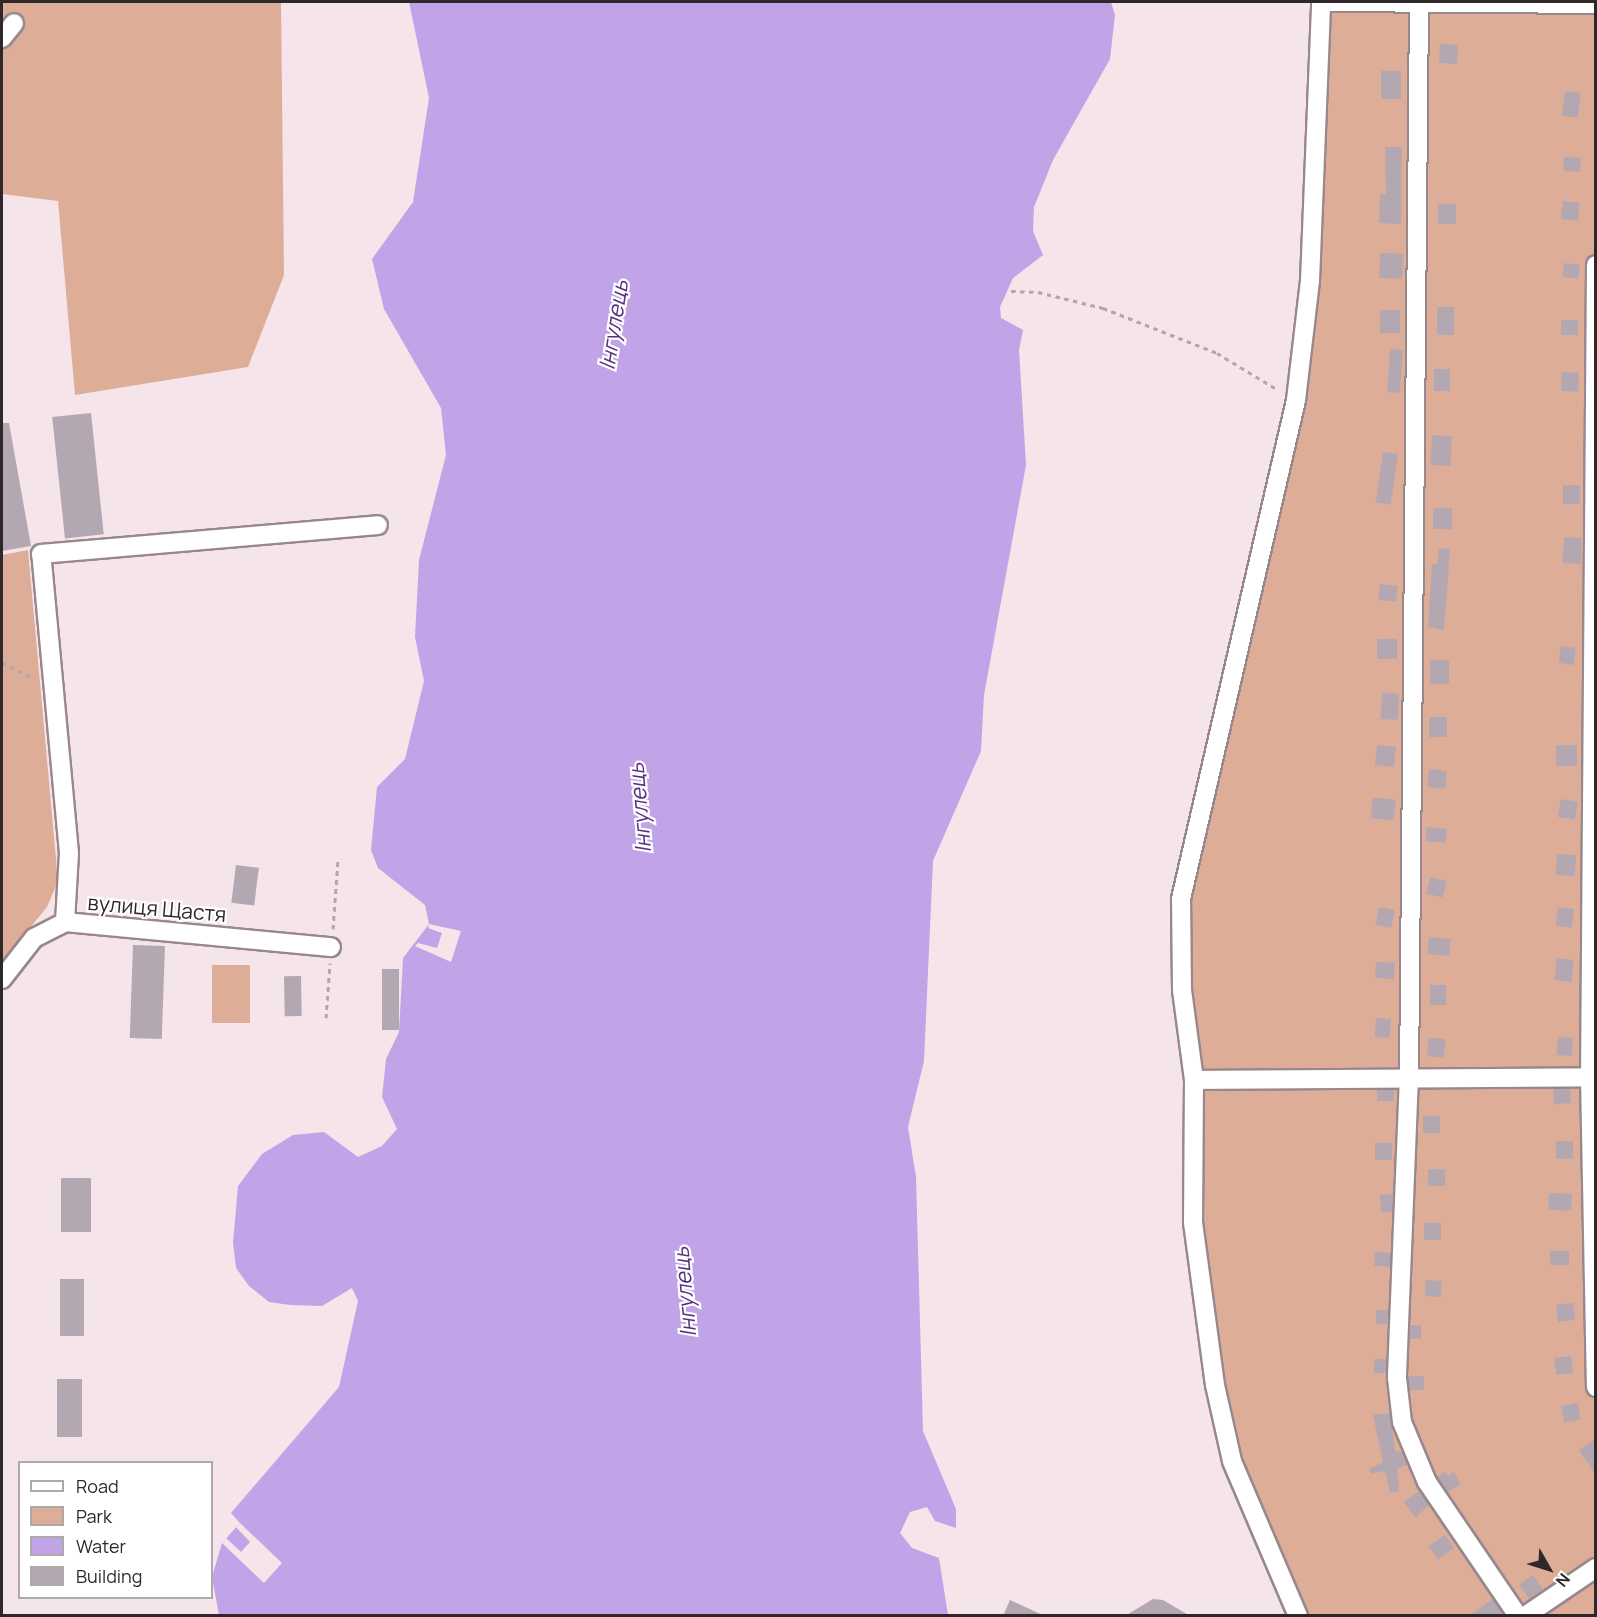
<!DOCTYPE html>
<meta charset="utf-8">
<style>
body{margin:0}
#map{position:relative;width:1597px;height:1617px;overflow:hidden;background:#f5e4ea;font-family:Manrope,sans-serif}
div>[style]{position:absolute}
.green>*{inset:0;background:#dead98;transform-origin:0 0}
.water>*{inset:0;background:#c1a4e7}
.pier>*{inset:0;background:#f5e4ea}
.building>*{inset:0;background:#b3a7b2;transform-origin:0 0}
.path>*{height:3px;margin-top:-1.5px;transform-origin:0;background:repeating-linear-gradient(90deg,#b3a6aa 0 4.5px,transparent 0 9px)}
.roads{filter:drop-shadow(2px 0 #98888d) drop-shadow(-2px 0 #98888d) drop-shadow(0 2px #98888d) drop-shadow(0 -2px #98888d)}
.minor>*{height:18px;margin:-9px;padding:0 9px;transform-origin:9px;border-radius:9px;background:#fff}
span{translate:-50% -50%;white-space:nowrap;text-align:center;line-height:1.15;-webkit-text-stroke:4.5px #fff;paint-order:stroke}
.street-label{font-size:21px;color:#2e282a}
.water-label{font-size:22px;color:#57317f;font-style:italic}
.frame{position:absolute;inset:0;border:3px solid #2e282a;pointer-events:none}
.legend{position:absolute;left:18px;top:1461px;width:195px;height:138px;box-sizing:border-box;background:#fff;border:2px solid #aba9aa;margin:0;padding:8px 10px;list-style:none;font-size:18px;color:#2e282a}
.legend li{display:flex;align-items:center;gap:12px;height:30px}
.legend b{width:30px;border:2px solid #aba9aa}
.north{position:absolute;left:1519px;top:1539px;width:60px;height:60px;-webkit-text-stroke:4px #fff;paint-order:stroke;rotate:129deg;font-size:16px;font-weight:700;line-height:24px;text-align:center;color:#2e282a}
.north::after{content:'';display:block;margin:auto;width:21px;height:27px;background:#2e282a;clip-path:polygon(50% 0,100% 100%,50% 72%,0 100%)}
</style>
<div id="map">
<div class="green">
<i style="clip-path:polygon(2px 2px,281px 2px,284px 275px,248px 367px,75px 395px,58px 201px,2px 194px)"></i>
<i style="clip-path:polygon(1321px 2px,1595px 2px,1595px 1615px,1298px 1616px,1232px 1461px,1193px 1223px,1181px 899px,1296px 400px)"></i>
<i style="clip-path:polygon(28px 550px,58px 881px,47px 907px,2px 962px,2px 555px)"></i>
<i style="left:212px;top:965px;width:38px;height:58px"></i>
</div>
<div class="water">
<i style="clip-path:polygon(409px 2px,1111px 2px,1115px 15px,1110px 59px,1053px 160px,1034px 207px,1033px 231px,1043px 255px,1013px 278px,1000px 307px,1001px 318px,1023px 330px,1019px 350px,1026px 465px,984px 695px,981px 751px,933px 861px,924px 1061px,908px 1127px,916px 1177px,923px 1431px,956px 1509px,956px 1528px,935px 1521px,927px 1507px,910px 1512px,900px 1533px,912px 1548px,939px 1558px,948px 1615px,219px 1615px,212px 1577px,222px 1543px,240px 1523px,231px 1513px,339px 1387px,358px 1301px,352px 1288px,322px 1306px,290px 1305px,269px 1302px,249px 1286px,236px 1268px,233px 1243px,238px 1186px,262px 1154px,293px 1135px,324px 1132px,358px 1157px,382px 1146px,397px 1129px,382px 1097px,386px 1059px,399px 1032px,403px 958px,429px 924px,425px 905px,378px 868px,371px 850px,377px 787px,405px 759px,424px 681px,415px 637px,419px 560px,446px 455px,441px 408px,384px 309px,372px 259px,413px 202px,429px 98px)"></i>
</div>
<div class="pier">
<i style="clip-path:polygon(429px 924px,461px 931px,451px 962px,415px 946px,418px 943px,437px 948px,442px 933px,428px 928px)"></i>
<i style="clip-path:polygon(240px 1523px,282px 1563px,264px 1583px,222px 1543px,226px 1538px,241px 1552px,250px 1542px,236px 1527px)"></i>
</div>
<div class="building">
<i style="left:1440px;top:44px;width:18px;height:19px;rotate:3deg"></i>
<i style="left:1381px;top:71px;width:20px;height:28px"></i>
<i style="left:1565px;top:91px;width:16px;height:25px;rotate:7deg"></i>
<i style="clip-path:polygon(1385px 147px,1402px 147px,1401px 224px,1379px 223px,1380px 194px,1386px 194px)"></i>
<i style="left:1564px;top:157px;width:17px;height:14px;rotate:3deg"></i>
<i style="left:1563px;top:201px;width:17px;height:18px;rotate:7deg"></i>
<i style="left:1438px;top:204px;width:18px;height:20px"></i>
<i style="left:1380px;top:253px;width:23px;height:25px;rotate:2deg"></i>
<i style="left:1564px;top:263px;width:16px;height:14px;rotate:7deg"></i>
<i style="left:1437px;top:307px;width:17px;height:28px"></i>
<i style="left:1380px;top:310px;width:20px;height:23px"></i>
<i style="left:1561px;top:320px;width:17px;height:15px"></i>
<i style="left:1390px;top:349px;width:13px;height:43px;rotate:4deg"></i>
<i style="left:1434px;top:369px;width:16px;height:22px"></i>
<i style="left:1562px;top:372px;width:17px;height:19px;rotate:3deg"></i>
<i style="left:91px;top:413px;width:122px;height:39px;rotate:84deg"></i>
<i style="clip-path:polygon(2px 423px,9px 423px,31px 546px,2px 551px)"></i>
<i style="left:1432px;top:435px;width:20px;height:30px;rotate:3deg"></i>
<i style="left:1383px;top:452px;width:15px;height:51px;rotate:8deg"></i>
<i style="left:1563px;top:485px;width:17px;height:19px"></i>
<i style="left:1433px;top:508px;width:19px;height:21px"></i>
<i style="left:1564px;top:537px;width:18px;height:26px;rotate:3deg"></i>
<i style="clip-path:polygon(1439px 548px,1450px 549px,1444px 630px,1428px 627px,1432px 564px,1437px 564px)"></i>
<i style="left:1380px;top:584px;width:18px;height:16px;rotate:6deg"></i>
<i style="left:1377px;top:639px;width:20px;height:20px"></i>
<i style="left:1561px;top:646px;width:15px;height:17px;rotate:8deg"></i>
<i style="left:1430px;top:660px;width:19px;height:24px"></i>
<i style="left:1382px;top:693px;width:17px;height:26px;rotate:3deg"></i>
<i style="left:1429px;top:717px;width:18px;height:20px"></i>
<i style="left:1377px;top:745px;width:19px;height:20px;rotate:6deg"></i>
<i style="left:1556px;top:745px;width:21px;height:21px"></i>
<i style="left:1429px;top:769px;width:18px;height:18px;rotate:6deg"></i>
<i style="left:1373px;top:797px;width:23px;height:21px;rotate:7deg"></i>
<i style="left:1561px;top:799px;width:17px;height:18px;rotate:10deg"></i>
<i style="left:1427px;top:827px;width:20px;height:14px;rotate:6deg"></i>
<i style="left:1557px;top:854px;width:19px;height:21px;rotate:3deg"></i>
<i style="left:236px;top:865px;width:23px;height:38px;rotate:7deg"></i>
<i style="left:1430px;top:877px;width:17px;height:17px;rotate:13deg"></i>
<i style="left:1379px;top:907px;width:16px;height:18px;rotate:11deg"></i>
<i style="left:1558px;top:907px;width:16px;height:19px;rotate:7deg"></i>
<i style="left:1429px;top:937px;width:22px;height:17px;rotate:5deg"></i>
<i style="left:133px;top:945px;width:32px;height:93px;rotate:2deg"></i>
<i style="left:1557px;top:958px;width:17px;height:22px;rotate:7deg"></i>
<i style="left:1376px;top:962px;width:19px;height:16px;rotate:3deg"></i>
<i style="left:382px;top:969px;width:17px;height:61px"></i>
<i style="left:301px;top:976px;width:40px;height:17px;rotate:89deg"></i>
<i style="left:1430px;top:985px;width:16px;height:20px"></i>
<i style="left:1376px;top:1018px;width:15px;height:19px;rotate:4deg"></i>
<i style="left:1429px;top:1037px;width:17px;height:19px;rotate:7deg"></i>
<i style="left:1558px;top:1037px;width:15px;height:18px;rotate:4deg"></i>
<i style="left:1570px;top:1088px;width:15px;height:17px;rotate:86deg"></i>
<i style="left:1377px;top:1090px;width:17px;height:11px"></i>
<i style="left:1423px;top:1116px;width:17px;height:17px"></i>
<i style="left:1556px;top:1141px;width:17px;height:18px"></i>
<i style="left:1375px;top:1143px;width:17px;height:17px"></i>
<i style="left:1428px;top:1169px;width:17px;height:17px"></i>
<i style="left:61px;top:1178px;width:30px;height:54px"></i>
<i style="left:1549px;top:1193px;width:23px;height:17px;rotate:2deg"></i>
<i style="clip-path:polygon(1393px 1194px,1392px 1212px,1381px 1212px,1380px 1195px)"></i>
<i style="left:1424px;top:1223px;width:17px;height:17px"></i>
<i style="left:1569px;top:1251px;width:14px;height:19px;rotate:90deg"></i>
<i style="left:1391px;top:1253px;width:14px;height:16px;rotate:94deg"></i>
<i style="left:60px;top:1279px;width:24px;height:57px"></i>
<i style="left:1426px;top:1280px;width:16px;height:16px;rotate:4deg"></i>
<i style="left:1573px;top:1303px;width:17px;height:17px;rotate:83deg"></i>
<i style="left:1376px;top:1310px;width:12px;height:14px"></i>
<i style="left:1410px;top:1325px;width:11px;height:14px"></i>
<i style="left:1571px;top:1356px;width:17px;height:17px;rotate:83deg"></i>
<i style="left:1386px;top:1359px;width:14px;height:12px;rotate:90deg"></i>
<i style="left:1424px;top:1376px;width:14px;height:16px;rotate:90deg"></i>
<i style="left:57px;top:1379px;width:25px;height:58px"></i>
<i style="left:1578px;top:1403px;width:17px;height:17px;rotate:80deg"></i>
<i style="clip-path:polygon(1390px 1413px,1395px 1451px,1402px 1452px,1408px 1465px,1397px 1468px,1399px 1491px,1390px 1493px,1385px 1471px,1371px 1474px,1369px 1469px,1383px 1462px,1373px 1415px)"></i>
<i style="clip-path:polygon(1596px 1439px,1596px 1475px,1579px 1450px)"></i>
<i style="clip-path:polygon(1445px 1472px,1448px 1476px,1454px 1472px,1461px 1484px,1448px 1492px,1437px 1477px)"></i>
<i style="clip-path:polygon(1419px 1491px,1429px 1504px,1416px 1518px,1404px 1502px)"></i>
<i style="left:1445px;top:1535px;width:16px;height:20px;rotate:55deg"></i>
<i style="left:1533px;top:1575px;width:17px;height:17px;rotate:54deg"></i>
<i style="clip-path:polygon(1153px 1599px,1163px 1600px,1190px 1616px,1125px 1616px)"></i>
<i style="clip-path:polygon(1493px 1599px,1504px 1616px,1469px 1616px)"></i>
<i style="clip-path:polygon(1010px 1600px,1045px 1616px,1003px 1616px)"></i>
</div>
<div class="path">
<i style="left:1011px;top:291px;width:27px;rotate:2deg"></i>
<i style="left:1038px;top:292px;width:67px;rotate:13.8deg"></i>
<i style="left:1103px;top:308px;width:123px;rotate:21.5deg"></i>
<i style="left:1217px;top:353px;width:71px;rotate:31.2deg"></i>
<i style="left:2px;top:662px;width:36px;rotate:28deg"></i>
<i style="left:333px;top:929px;width:70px;rotate:-85.9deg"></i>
<i style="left:326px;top:1018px;width:55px;rotate:-85.8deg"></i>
</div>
<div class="roads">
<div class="minor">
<i style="left:1321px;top:2px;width:275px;rotate:0.4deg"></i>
<i style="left:1419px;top:2px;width:1074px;rotate:90.53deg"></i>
<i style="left:1409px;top:1076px;width:302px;rotate:92.3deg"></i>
<i style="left:1397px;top:1378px;width:44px;rotate:83.5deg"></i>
<i style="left:1402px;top:1422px;width:65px;rotate:67.4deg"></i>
<i style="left:1427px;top:1482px;width:162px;rotate:55.8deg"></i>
<i style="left:2px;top:38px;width:19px;rotate:-51deg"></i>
<i style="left:1596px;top:265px;width:812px;rotate:90.42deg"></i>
<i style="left:1590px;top:1077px;width:310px;rotate:88.9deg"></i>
<i style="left:65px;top:922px;width:69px;rotate:-86.7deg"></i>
<i style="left:69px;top:853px;width:300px;rotate:-95.3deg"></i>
<i style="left:41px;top:554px;width:338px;rotate:-4.9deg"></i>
<i style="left:2px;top:979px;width:52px;rotate:-52deg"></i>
<i style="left:34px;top:938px;width:35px;rotate:-27deg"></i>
<i style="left:65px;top:922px;width:267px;rotate:5.4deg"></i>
<i style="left:1194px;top:1080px;width:402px;rotate:-0.4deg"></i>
<i style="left:1298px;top:1616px;width:168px;rotate:-113.1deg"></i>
<i style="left:1232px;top:1461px;width:78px;rotate:-102.6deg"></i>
<i style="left:1215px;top:1385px;width:163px;rotate:-97.7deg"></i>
<i style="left:1193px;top:1223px;width:143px;rotate:-89.6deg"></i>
<i style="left:1194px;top:1080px;width:91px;rotate:-97.6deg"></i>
<i style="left:1182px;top:990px;width:91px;rotate:-90.6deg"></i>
<i style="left:1181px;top:899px;width:512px;rotate:-77.02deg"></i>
<i style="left:1296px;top:400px;width:120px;rotate:-83.3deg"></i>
<i style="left:1310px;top:281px;width:279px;rotate:-87.7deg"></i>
<i style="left:1525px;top:1616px;width:86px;rotate:-34.1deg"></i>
</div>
</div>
<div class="street-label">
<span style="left:157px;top:908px;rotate:5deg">вулиця Щастя</span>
</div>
<div class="water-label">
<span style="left:614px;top:325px;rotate:-81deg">Інгулець</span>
<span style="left:640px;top:808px;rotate:-95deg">Інгулець</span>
<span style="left:685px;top:1292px;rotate:-95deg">Інгулець</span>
</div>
<div class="frame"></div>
<ul class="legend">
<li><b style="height:8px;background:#fff"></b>Road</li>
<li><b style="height:16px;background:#dead98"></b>Park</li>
<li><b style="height:16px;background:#c1a4e7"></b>Water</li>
<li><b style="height:16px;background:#b3a7b2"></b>Building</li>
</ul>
<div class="north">N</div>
</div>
